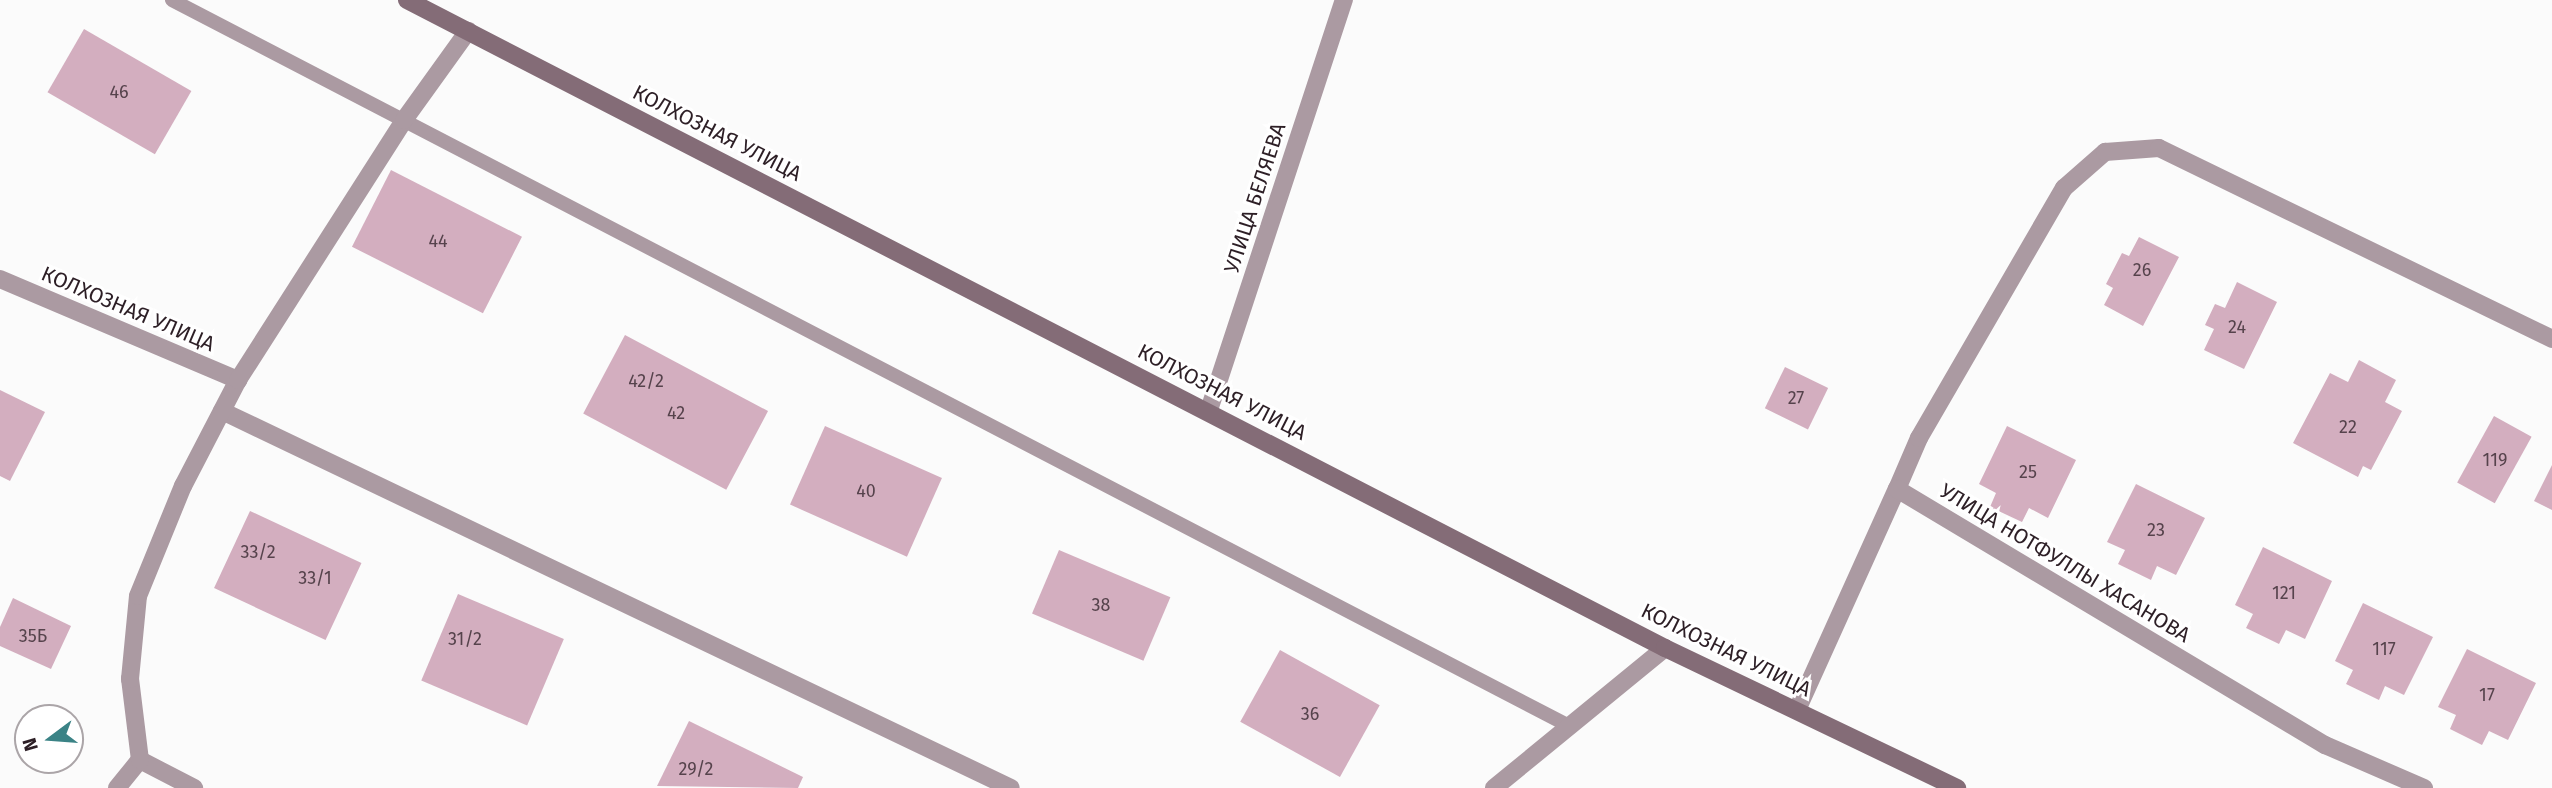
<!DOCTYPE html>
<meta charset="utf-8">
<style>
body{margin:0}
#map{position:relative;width:2552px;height:788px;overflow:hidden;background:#fbfbfb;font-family:"Fira Sans",sans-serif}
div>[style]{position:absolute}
.building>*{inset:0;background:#d3aebf;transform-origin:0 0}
.lane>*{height:14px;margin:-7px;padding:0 7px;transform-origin:7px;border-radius:7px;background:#ab9aa2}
.street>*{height:18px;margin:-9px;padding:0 9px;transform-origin:9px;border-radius:9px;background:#ab9aa2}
.secondary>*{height:18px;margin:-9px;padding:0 9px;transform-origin:9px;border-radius:9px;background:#846c77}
span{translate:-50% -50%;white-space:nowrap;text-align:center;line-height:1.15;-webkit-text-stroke:6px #fff;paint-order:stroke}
.number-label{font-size:18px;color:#56434c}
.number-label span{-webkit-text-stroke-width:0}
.street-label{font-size:21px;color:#2d1f26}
.north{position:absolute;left:14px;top:704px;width:70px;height:70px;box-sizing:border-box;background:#fff;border:2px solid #aba5a8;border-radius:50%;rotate:254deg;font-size:19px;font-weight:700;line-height:28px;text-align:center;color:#2d1f26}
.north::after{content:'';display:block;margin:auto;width:24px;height:32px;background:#3b8386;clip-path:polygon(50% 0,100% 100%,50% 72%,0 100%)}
</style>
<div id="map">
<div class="building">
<i style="left:84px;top:29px;width:124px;height:73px;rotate:30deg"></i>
<i style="left:391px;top:170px;width:147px;height:86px;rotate:27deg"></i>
<i style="clip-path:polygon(2139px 237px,2179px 257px,2143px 326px,2104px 305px,2113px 288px,2106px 284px,2122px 253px,2129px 256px)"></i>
<i style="clip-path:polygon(2237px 282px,2277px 302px,2244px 369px,2204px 350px,2214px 329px,2205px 325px,2215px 304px,2225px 308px)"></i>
<i style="left:625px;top:335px;width:162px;height:89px;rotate:28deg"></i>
<i style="clip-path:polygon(2359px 360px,2396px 380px,2385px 402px,2402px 411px,2371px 470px,2363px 466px,2358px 477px,2293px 443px,2330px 373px,2348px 382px)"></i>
<i style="left:1785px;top:367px;width:48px;height:46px;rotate:26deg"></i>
<i style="clip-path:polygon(0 390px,45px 412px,10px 481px,0 476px)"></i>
<i style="left:2494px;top:416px;width:43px;height:76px;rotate:29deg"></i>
<i style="left:825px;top:426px;width:128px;height:86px;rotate:24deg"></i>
<i style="clip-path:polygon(2007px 426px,2076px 460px,2048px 518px,2029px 508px,2022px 522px,1990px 507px,1996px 493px,1979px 484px)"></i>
<i style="clip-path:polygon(2552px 465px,2552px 510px,2534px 501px)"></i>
<i style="clip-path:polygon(2136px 484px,2205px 518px,2176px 575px,2157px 566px,2151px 580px,2118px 564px,2125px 550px,2107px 542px)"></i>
<i style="left:250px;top:511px;width:123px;height:85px;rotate:25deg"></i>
<i style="clip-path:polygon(2263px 547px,2332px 581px,2305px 639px,2286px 630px,2279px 644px,2246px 628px,2253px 614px,2235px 605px)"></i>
<i style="left:1059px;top:550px;width:121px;height:69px;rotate:23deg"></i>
<i style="left:458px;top:594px;width:115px;height:94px;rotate:23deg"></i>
<i style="clip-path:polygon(13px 598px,71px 626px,51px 669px,0 646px,0 627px)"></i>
<i style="clip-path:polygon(2363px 603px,2433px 637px,2404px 695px,2385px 686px,2379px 700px,2346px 684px,2353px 670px,2335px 661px)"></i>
<i style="clip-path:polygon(2467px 649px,2536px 683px,2508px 740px,2489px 731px,2482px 745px,2450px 729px,2456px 715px,2438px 707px)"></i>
<i style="left:1280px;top:650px;width:114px;height:82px;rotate:29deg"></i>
<i style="clip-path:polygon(689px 721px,803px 777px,798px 788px,657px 786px)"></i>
</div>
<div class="lane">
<i style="left:172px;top:0;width:1574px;rotate:27.46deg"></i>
</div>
<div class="street">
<i style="left:0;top:279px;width:259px;rotate:23deg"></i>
<i style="left:1209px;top:410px;width:432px;rotate:-71.8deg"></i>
<i style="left:222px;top:411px;width:874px;rotate:25.54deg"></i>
<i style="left:1897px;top:489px;width:56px;rotate:-66.7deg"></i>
<i style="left:1919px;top:438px;width:289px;rotate:-59.9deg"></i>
<i style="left:2064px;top:188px;width:55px;rotate:-41.3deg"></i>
<i style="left:2105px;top:152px;width:54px;rotate:-4.2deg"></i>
<i style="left:2159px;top:148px;width:437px;rotate:25.9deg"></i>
<i style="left:1797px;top:710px;width:243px;rotate:-65.7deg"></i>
<i style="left:1897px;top:489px;width:499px;rotate:30.9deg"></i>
<i style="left:2325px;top:745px;width:108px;rotate:23.5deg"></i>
<i style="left:140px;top:760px;width:61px;rotate:27.4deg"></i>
<i style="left:117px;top:788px;width:36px;rotate:-51deg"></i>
<i style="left:140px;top:760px;width:82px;rotate:-97deg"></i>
<i style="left:130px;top:679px;width:83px;rotate:-84.5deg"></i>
<i style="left:138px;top:596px;width:119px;rotate:-67.8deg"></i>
<i style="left:183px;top:486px;width:119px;rotate:-62.6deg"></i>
<i style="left:238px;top:380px;width:308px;rotate:-57.4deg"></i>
<i style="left:404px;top:120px;width:110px;rotate:-54.3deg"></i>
<i style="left:1494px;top:788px;width:221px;rotate:-39.3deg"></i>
</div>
<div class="secondary">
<i style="left:407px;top:0;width:1415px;rotate:27.25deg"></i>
<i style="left:1665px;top:648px;width:324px;rotate:25.6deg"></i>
</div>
<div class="number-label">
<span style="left:119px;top:92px">46</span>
<span style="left:438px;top:241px">44</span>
<span style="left:2142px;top:270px">26</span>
<span style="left:2237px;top:327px">24</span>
<span style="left:646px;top:381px">42/2</span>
<span style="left:1796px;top:398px">27</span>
<span style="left:676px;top:413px">42</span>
<span style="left:2348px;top:427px">22</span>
<span style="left:2495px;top:460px">119</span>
<span style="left:2028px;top:472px">25</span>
<span style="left:866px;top:491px">40</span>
<span style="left:2156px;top:530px">23</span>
<span style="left:258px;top:552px">33/2</span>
<span style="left:315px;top:578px">33/1</span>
<span style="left:2284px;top:593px">121</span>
<span style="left:1101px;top:605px">38</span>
<span style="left:33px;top:636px">35Б</span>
<span style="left:465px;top:639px">31/2</span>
<span style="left:2384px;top:649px">117</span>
<span style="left:2487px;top:695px">17</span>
<span style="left:1310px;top:714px">36</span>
<span style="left:696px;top:769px">29/2</span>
</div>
<div class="street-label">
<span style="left:717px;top:133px;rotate:27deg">КОЛХОЗНАЯ УЛИЦА</span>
<span style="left:1255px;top:198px;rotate:-72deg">УЛИЦА БЕЛЯЕВА</span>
<span style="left:128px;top:309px;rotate:23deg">КОЛХОЗНАЯ УЛИЦА</span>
<span style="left:1222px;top:392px;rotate:27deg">КОЛХОЗНАЯ УЛИЦА</span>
<span style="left:2065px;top:563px;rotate:31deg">УЛИЦА НОТФУЛЛЫ ХАСАНОВА</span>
<span style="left:1726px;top:650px;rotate:26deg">КОЛХОЗНАЯ УЛИЦА</span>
</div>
<div class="north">N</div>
</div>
